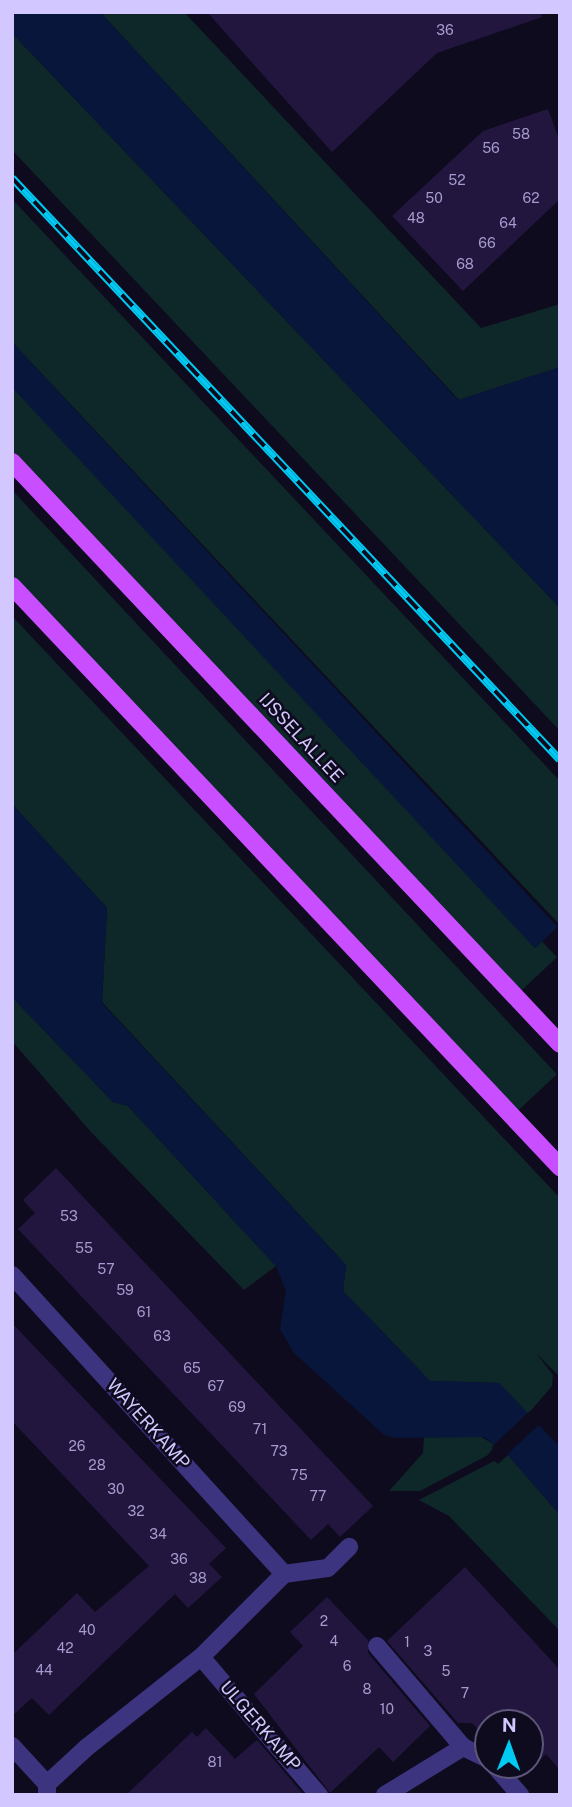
<!DOCTYPE html>
<style>
body{margin:0}
#map{position:relative;width:572px;height:1807px;overflow:hidden;background:#0f0b1e;font-family:"Public Sans",sans-serif}
div>[style]{position:absolute}
.green>*{inset:0;background:#0e2728;transform-origin:0 0}
.water>*{inset:0;background:#07163a;transform-origin:0 0}
.pier>*{inset:0;background:#0f0b1e;transform-origin:0 0}
.building>*{inset:0;background:#22163f}
.minor>*{height:18px;margin:-9px;padding:0 9px;transform-origin:9px;border-radius:9px;background:#3c347e}
.primary>*{height:18px;margin:-9px;padding:0 9px;transform-origin:9px;border-radius:9px;background:#c94eff}
.rail>*{height:8px;margin-top:-4px;transform-origin:0;background:repeating-linear-gradient(90deg,#0f0b1e 0 16px,#00c9f2 0 32px);box-sizing:border-box;border-block:2px solid #00c9f2}
span{translate:-50% -50%;white-space:nowrap;text-align:center;line-height:1.15;-webkit-text-stroke:5px #0f0b1e;paint-order:stroke}
.number-label{font-size:14px;color:#a69bcf}
.number-label span{-webkit-text-stroke-width:0}
.street-label{font-size:18px;color:#d2c7ff}
.frame{position:absolute;inset:0;border:14px solid #d2c7ff;pointer-events:none}
.north{position:absolute;left:474px;top:1709px;width:70px;height:70px;box-sizing:border-box;background:#0f0b1e;border:2px solid #5d5678;border-radius:50%;rotate:1deg;font-size:19px;font-weight:700;line-height:28px;text-align:center;color:#d2c7ff}
.north::after{content:'';display:block;margin:auto;width:24px;height:32px;background:#00c9f2;clip-path:polygon(50% 0,100% 100%,50% 72%,0 100%)}
</style>
<div id="map">
<div class="green">
<i style="clip-path:polygon(100px 12px,184px 12px,481px 328px,560px 304px,560px 367px,459px 400px)"></i>
<i style="clip-path:polygon(12px 33px,560px 608px,560px 731px,12px 150px)"></i>
<i style="clip-path:polygon(12px 199px,560px 781px,560px 925px,12px 342px)"></i>
<i style="left:12px;top:373px;width:799px;height:62px;rotate:47deg"></i>
<i style="left:12px;top:490px;width:799px;height:64px;rotate:47deg"></i>
<i style="clip-path:polygon(12px 616px,560px 1198px,560px 1377px,536px 1353px,553px 1375px,552px 1386px,528px 1414px,499px 1383px,430px 1381px,343px 1291px,346px 1265px,102px 1002px,107px 908px,12px 804px)"></i>
<i style="clip-path:polygon(12px 997px,113px 1102px,128px 1106px,276px 1266px,244px 1290px,90px 1131px,12px 1041px)"></i>
<i style="clip-path:polygon(476px 1434px,495px 1445px,488px 1455px,420px 1491px,389px 1491px,423px 1453px,424px 1437px)"></i>
<i style="clip-path:polygon(508px 1455px,560px 1515px,560px 1631px,449px 1516px,419px 1500px,494px 1461px,498px 1464px)"></i>
</div>
<div class="water">
<i style="clip-path:polygon(12px 12px,100px 12px,458px 400px,560px 367px,560px 608px,12px 33px)"></i>
<i style="left:12px;top:342px;width:800px;height:31px;rotate:47deg"></i>
<i style="clip-path:polygon(12px 804px,107px 908px,102px 1003px,346px 1265px,343px 1291px,430px 1381px,499px 1383px,560px 1447px,560px 1515px,508px 1455px,484px 1437px,394px 1438px,383px 1434px,294px 1353px,280px 1329px,286px 1291px,276px 1266px,128px 1106px,113px 1102px,12px 997px)"></i>
</div>
<div class="pier">
<i style="left:530px;top:1411px;width:16px;height:52px;rotate:47deg"></i>
</div>
<div class="building">
<i style="clip-path:polygon(207px 12px,541px 12px,542px 17px,437px 53px,332px 152px)"></i>
<i style="clip-path:polygon(548px 109px,560px 142px,560px 199px,463px 291px,392px 216px,483px 131px)"></i>
<i style="clip-path:polygon(56px 1168px,373px 1506px,340px 1537px,328px 1524px,311px 1540px,18px 1229px,35px 1213px,23px 1200px)"></i>
<i style="clip-path:polygon(12px 1323px,226px 1548px,209px 1564px,222px 1577px,188px 1608px,175px 1594px,49px 1715px,32px 1698px,12px 1716px,12px 1655px,77px 1593px,95px 1612px,149px 1566px,12px 1421px)"></i>
<i style="clip-path:polygon(465px 1567px,560px 1670px,560px 1770px,546px 1754px,527px 1772px,521px 1765px,530px 1765px,530px 1723px,488px 1723px,485px 1737px,472px 1723px,458px 1723px,387px 1641px)"></i>
<i style="clip-path:polygon(327px 1597px,368px 1640px,368px 1653px,430px 1726px,393px 1762px,379px 1747px,330px 1793px,254px 1694px,303px 1646px,290px 1632px)"></i>
<i style="clip-path:polygon(206px 1728px,235px 1759px,257px 1740px,304px 1795px,126px 1795px,192px 1732px,197px 1737px)"></i>
</div>
<div class="minor">
<i style="left:12px;top:1275px;width:404px;rotate:47.7deg"></i>
<i style="left:377px;top:1646px;width:133px;rotate:49.6deg"></i>
<i style="left:463px;top:1747px;width:28px;rotate:26deg"></i>
<i style="left:201px;top:1657px;width:182px;rotate:49.5deg"></i>
<i style="left:12px;top:1746px;width:52px;rotate:47.4deg"></i>
<i style="left:47px;top:1784px;width:11px;rotate:90deg"></i>
<i style="left:494px;top:1765px;width:40px;rotate:49deg"></i>
<i style="left:47px;top:1784px;width:53px;rotate:-42.7deg"></i>
<i style="left:86px;top:1748px;width:147px;rotate:-38.4deg"></i>
<i style="left:201px;top:1657px;width:117px;rotate:-45deg"></i>
<i style="left:284px;top:1574px;width:44px;rotate:-7.8deg"></i>
<i style="left:328px;top:1568px;width:30px;rotate:-45deg"></i>
<i style="left:385px;top:1795px;width:92px;rotate:-31.6deg"></i>
</div>
<div class="primary">
<i style="left:12px;top:462px;width:799px;rotate:46.72deg"></i>
<i style="left:12px;top:586px;width:799px;rotate:46.67deg"></i>
</div>
<div class="rail">
<i style="left:12px;top:178px;width:799px;rotate:46.72deg"></i>
</div>
<div class="number-label">
<span style="left:445px;top:30px">36</span>
<span style="left:521px;top:134px">58</span>
<span style="left:491px;top:148px">56</span>
<span style="left:457px;top:180px">52</span>
<span style="left:434px;top:198px">50</span>
<span style="left:531px;top:198px">62</span>
<span style="left:416px;top:218px">48</span>
<span style="left:508px;top:223px">64</span>
<span style="left:487px;top:243px">66</span>
<span style="left:465px;top:264px">68</span>
<span style="left:69px;top:1216px">53</span>
<span style="left:84px;top:1248px">55</span>
<span style="left:106px;top:1269px">57</span>
<span style="left:125px;top:1290px">59</span>
<span style="left:144px;top:1312px">61</span>
<span style="left:162px;top:1336px">63</span>
<span style="left:192px;top:1368px">65</span>
<span style="left:216px;top:1386px">67</span>
<span style="left:237px;top:1407px">69</span>
<span style="left:260px;top:1429px">71</span>
<span style="left:77px;top:1446px">26</span>
<span style="left:279px;top:1451px">73</span>
<span style="left:97px;top:1465px">28</span>
<span style="left:299px;top:1475px">75</span>
<span style="left:116px;top:1489px">30</span>
<span style="left:318px;top:1496px">77</span>
<span style="left:136px;top:1511px">32</span>
<span style="left:158px;top:1534px">34</span>
<span style="left:179px;top:1559px">36</span>
<span style="left:198px;top:1578px">38</span>
<span style="left:324px;top:1621px">2</span>
<span style="left:87px;top:1630px">40</span>
<span style="left:334px;top:1641px">4</span>
<span style="left:407px;top:1642px">1</span>
<span style="left:65px;top:1648px">42</span>
<span style="left:428px;top:1651px">3</span>
<span style="left:347px;top:1666px">6</span>
<span style="left:44px;top:1670px">44</span>
<span style="left:446px;top:1671px">5</span>
<span style="left:367px;top:1689px">8</span>
<span style="left:465px;top:1693px">7</span>
<span style="left:387px;top:1709px">10</span>
<span style="left:215px;top:1762px">81</span>
</div>
<div class="street-label">
<span style="left:301px;top:738px;rotate:47deg">IJSSELALLEE</span>
<span style="left:148px;top:1424px;rotate:48deg">WAYERKAMP</span>
<span style="left:260px;top:1726px;rotate:49deg">ULGERKAMP</span>
</div>
<div class="frame"></div>
<div class="north">N</div>
</div>
